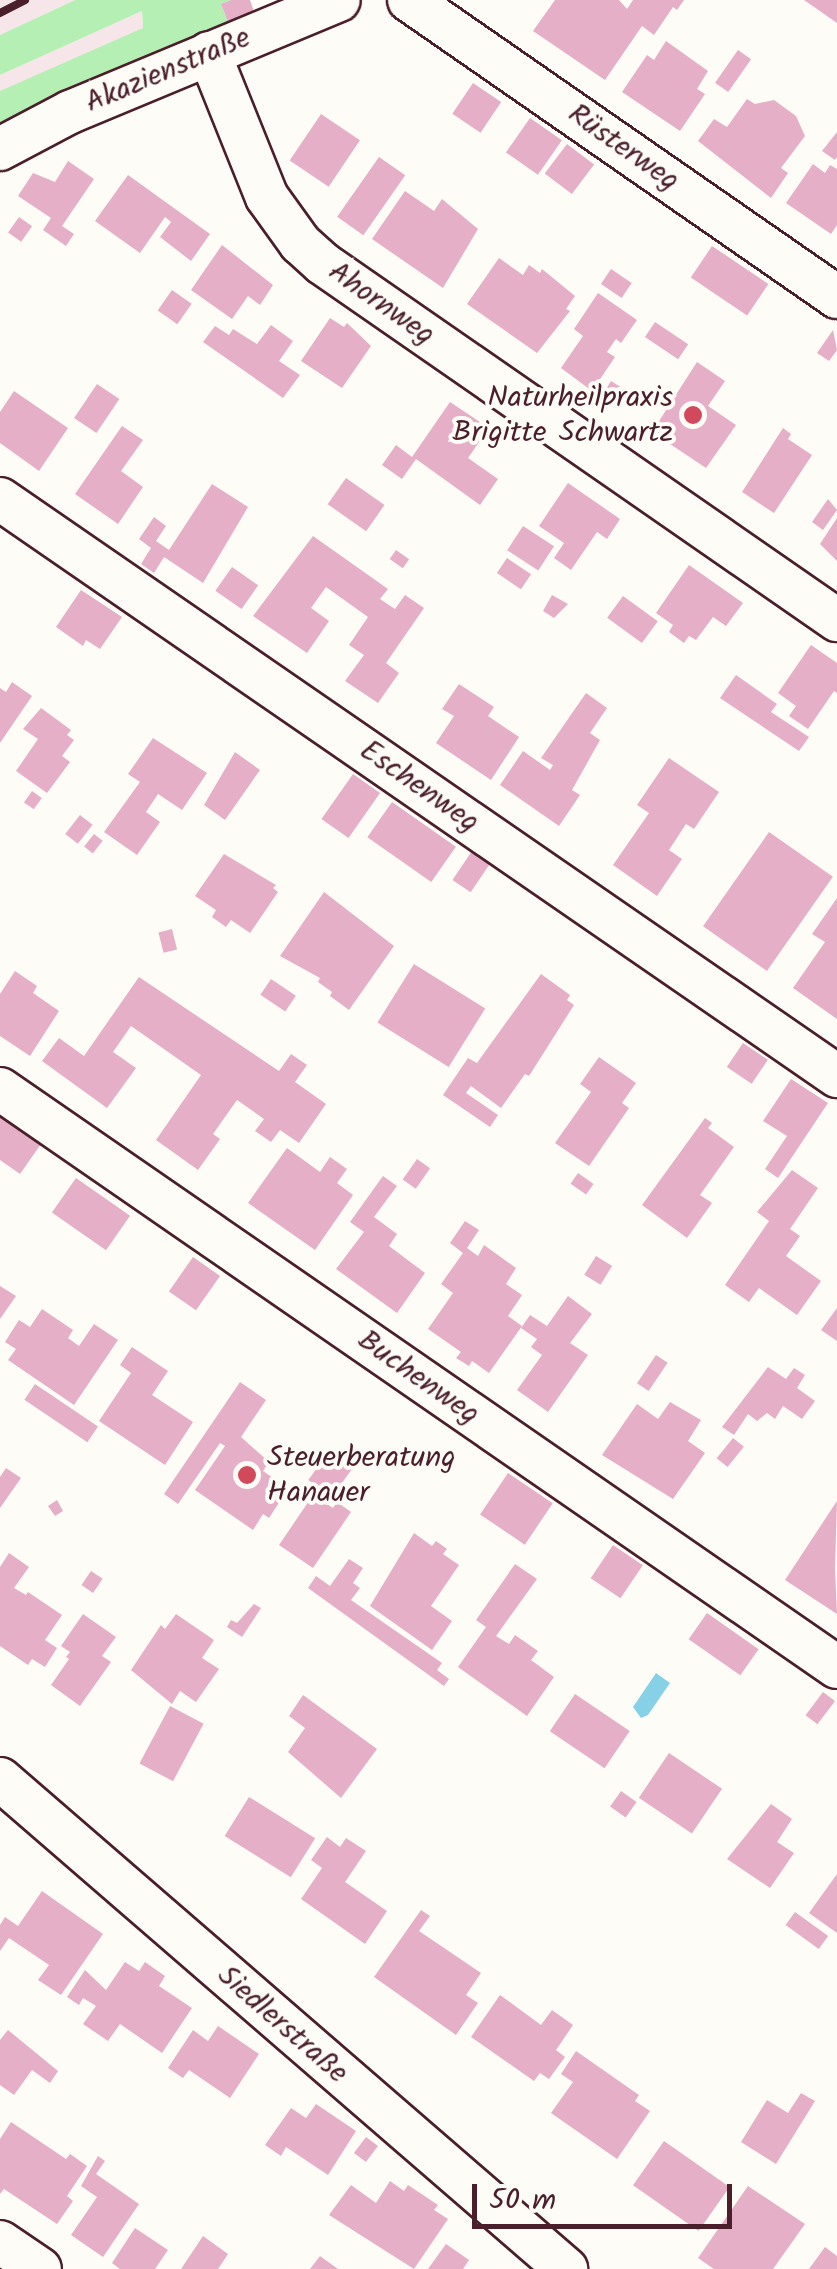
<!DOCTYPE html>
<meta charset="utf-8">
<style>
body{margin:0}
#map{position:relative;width:837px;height:2269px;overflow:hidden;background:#fdfcf7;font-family:Kalam,sans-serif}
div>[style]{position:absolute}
.built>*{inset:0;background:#f6e5e9}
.green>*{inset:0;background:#b5efb3}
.water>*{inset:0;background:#86d1e6}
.building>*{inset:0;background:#e5afc8;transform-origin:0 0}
.roads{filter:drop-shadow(2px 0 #4a1f2b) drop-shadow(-2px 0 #4a1f2b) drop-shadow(0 2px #4a1f2b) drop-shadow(0 -2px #4a1f2b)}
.minor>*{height:42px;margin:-21px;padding:0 21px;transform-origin:21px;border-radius:21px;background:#fdfcf7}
.rail>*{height:8px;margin:-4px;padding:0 4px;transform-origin:4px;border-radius:4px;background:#4a1f2b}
.dots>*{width:28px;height:28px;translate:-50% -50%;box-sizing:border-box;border:5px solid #fdfcf7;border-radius:50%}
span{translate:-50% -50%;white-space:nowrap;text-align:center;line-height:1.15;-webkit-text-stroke:8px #fdfcf7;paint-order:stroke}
.street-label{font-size:30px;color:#4a1f2b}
.poi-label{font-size:30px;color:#4a1f2b}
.right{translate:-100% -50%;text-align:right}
.left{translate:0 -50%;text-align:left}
.scale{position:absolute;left:472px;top:2184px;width:260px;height:45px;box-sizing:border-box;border:5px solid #4a1f2b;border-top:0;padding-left:12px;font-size:30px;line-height:35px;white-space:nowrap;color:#4a1f2b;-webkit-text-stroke:8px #fdfcf7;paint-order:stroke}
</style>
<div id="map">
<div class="built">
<i style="clip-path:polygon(0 0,75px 0,0 35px)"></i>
<i style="clip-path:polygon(142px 11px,143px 28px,118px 42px,0 91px,0 75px)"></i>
</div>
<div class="green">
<i style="clip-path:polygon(75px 0,231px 0,221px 4px,228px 22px,0 132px,0 91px,143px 28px,142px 11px,0 75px,0 35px)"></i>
</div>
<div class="water">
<i style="clip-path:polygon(656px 1673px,670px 1683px,648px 1715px,641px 1718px,633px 1707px)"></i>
</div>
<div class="building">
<i style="clip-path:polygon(231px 0,250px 0,254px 12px,228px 22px,221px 4px)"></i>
<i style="clip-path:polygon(555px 0,619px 0,627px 9px,633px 0,684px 0,677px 10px,673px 7px,654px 35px,642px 26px,605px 80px,533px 31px)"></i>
<i style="clip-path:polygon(804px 0,837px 0,837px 23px)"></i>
<i style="clip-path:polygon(666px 41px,708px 71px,697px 89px,705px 94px,680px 131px,622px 92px,647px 55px,654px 60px)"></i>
<i style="left:738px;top:50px;width:16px;height:40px;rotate:35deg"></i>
<i style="left:473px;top:83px;width:34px;height:37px;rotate:34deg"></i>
<i style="clip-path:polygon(747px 99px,755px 104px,774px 100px,796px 116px,805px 136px,781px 168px,788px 173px,771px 198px,698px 141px,714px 119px,727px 127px)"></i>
<i style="left:321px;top:114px;width:47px;height:56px;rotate:34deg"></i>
<i style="left:530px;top:118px;width:39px;height:42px;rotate:35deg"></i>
<i style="clip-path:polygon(837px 132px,837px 157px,835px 160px,822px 151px)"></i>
<i style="left:567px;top:144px;width:34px;height:37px;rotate:37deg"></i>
<i style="left:379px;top:157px;width:32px;height:73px;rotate:35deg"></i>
<i style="clip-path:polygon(68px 161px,94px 179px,62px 226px,74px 234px,66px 246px,43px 230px,51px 218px,18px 196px,33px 173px,55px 182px)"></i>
<i style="clip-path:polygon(813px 164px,825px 173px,830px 165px,837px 169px,837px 225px,831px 234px,786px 203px)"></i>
<i style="clip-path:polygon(128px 175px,210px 234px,191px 261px,160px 237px,171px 222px,165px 217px,140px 253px,95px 221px)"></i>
<i style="clip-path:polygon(405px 191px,434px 211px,442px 199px,478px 229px,443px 288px,372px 239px)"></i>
<i style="left:19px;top:217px;width:16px;height:19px;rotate:35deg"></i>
<i style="clip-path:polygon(222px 245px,273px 285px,260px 305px,248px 296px,232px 319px,191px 290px)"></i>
<i style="left:712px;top:246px;width:68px;height:38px;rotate:34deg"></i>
<i style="clip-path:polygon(499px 258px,523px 275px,529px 265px,540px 273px,542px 269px,575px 296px,566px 309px,570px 311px,537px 353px,467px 304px)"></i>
<i style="left:611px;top:269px;width:25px;height:18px;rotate:34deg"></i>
<i style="left:172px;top:290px;width:24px;height:25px;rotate:35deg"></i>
<i style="clip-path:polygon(598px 293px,637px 320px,621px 343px,616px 339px,607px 352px,615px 357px,592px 391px,561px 368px,583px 336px,574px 329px)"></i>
<i style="clip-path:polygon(330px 318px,344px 327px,347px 323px,371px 346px,342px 388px,301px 361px)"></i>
<i style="left:655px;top:322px;width:40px;height:18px;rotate:34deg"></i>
<i style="clip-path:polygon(271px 325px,293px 341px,279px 361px,300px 375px,283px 398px,203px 342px,215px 326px,229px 335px,233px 329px,257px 344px)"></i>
<i style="clip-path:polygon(833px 330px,837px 350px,829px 361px,817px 353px)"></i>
<i style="clip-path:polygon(697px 362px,725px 381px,708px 406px,736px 425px,706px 468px,652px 432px)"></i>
<i style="left:611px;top:381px;width:13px;height:24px;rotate:32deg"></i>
<i style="left:97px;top:384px;width:27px;height:41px;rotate:34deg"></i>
<i style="clip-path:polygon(14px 391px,68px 428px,39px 471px,0 443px,0 412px)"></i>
<i style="clip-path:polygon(450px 402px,489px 428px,468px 458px,498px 479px,480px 505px,416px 459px,402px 479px,382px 465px,396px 445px,412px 457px)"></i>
<i style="clip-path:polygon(122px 426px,143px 440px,121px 471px,143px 487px,118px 524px,75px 494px)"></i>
<i style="clip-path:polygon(783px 428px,791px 434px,788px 439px,812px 455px,774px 513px,742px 492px)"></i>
<i style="left:346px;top:478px;width:47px;height:32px;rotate:35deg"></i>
<i style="clip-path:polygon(568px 483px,620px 519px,607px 539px,597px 532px,571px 570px,554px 558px,564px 543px,539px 526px)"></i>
<i style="clip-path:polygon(212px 484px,248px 507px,203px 583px,164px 557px,154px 573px,141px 564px,151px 548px,139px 539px,154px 517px,166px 526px,156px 541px,169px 550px)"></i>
<i style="clip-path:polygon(828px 499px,837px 510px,823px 530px,812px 522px)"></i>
<i style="clip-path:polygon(837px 518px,837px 561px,820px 544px)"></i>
<i style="left:523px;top:526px;width:37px;height:29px;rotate:33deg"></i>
<i style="clip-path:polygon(313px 536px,388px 589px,380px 599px,395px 609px,405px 595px,424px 608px,386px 663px,399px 673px,378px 703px,345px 681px,364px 655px,349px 645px,368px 617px,326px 587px,311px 608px,329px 621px,307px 653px,253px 616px)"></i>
<i style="left:396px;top:550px;width:16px;height:11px;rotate:35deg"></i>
<i style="left:507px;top:558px;width:29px;height:18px;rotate:34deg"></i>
<i style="clip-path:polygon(689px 565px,743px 603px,726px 626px,713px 617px,696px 640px,689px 636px,684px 643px,669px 632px,673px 625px,656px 613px)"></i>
<i style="left:232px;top:567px;width:32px;height:29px;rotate:35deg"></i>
<i style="clip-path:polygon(81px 590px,122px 617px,100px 649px,86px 640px,83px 646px,56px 627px)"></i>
<i style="clip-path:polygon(552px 595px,568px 604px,554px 618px,543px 611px)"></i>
<i style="left:623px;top:596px;width:43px;height:27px;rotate:36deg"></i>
<i style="clip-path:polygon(811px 645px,837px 663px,837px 693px,834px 691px,808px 729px,789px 716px,796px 706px,778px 693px)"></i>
<i style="clip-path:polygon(736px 675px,777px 704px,771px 712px,809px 737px,799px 751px,720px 698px)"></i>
<i style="clip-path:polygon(12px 682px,32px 696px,0 743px,0 688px,6px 692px)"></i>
<i style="clip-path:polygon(459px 684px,494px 707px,488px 716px,519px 737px,491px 780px,436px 743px,454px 716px,442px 709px)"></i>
<i style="clip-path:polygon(586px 693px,607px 708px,590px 733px,600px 740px,572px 790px,580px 795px,559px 826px,500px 785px,523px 751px,550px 770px,553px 765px,541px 758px)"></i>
<i style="clip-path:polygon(41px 708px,71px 730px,67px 735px,74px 740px,62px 756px,70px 762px,47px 793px,16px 771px,38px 739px,23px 729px)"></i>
<i style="clip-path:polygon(153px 738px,207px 773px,182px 810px,158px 794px,146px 812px,160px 822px,137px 855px,104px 832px,140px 782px,128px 774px)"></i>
<i style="clip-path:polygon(235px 752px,260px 770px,225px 820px,204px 805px)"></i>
<i style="clip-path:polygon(669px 758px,719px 792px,694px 829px,686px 824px,669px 850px,682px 859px,657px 896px,613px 865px,649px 813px,637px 805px)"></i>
<i style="left:353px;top:774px;width:33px;height:55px;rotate:35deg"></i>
<i style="left:32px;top:791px;width:12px;height:14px;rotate:35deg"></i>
<i style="left:392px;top:802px;width:78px;height:43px;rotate:35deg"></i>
<i style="left:80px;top:815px;width:16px;height:24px;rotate:38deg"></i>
<i style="left:769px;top:832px;width:78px;height:115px;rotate:35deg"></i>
<i style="left:94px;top:834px;width:11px;height:16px;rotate:38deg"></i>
<i style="left:472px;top:851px;width:22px;height:35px;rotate:34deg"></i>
<i style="clip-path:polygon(224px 854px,276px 885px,273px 888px,278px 892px,250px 933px,231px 920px,226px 927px,212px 917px,216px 910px,195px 896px)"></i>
<i style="clip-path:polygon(324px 892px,394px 946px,349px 1010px,330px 996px,332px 992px,318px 982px,320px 978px,280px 956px)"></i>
<i style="clip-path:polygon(837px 898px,837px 1019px,793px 988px,825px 942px,812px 934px)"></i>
<i style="left:172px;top:929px;width:21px;height:14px;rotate:76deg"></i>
<i style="left:414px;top:964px;width:84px;height:69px;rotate:32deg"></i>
<i style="clip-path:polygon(15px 971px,37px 986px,33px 993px,59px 1011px,30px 1056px,0 1036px,0 994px)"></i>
<i style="clip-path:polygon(541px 974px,570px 995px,567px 1000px,574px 1005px,529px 1076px,525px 1074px,501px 1108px,471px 1086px,466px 1093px,498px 1115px,490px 1127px,443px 1095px,468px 1058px,477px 1063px)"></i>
<i style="clip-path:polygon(139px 977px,279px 1071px,291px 1054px,307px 1065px,295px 1082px,326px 1104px,299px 1143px,280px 1130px,271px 1142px,255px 1131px,264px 1119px,237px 1100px,213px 1134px,220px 1139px,198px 1170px,156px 1140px,201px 1075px,131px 1026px,113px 1052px,136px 1068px,107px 1108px,42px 1061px,59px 1038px,84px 1056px)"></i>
<i style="left:271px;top:979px;width:30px;height:19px;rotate:34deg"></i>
<i style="left:743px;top:1043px;width:30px;height:29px;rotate:34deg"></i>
<i style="clip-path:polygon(599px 1057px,636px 1083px,622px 1103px,629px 1108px,589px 1166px,555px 1143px,591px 1092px,580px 1084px)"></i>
<i style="clip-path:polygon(791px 1079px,828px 1103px,778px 1178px,765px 1169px,787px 1136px,763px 1121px)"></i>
<i style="clip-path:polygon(0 1116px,41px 1144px,20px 1174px,0 1160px)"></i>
<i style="clip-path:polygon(705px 1118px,712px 1123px,708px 1128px,734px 1147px,700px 1195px,712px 1203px,687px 1238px,642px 1205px)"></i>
<i style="clip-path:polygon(287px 1148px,320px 1172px,330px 1157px,347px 1169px,337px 1183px,353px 1195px,315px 1250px,248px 1203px)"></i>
<i style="left:417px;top:1159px;width:16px;height:25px;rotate:35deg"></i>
<i style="clip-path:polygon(792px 1170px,818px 1188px,790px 1229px,800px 1236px,786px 1256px,821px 1281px,797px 1315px,759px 1288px,749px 1302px,725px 1285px,769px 1221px,757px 1212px)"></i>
<i style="left:578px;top:1173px;width:19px;height:13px;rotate:35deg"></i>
<i style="clip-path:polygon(383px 1176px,397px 1186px,374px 1217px,397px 1234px,389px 1246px,425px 1273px,397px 1313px,336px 1269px,364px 1232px,350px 1222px)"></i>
<i style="left:76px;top:1178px;width:66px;height:42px;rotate:35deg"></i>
<i style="clip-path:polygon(465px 1221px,479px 1230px,467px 1248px,478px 1256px,484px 1245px,516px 1268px,506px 1284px,522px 1295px,508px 1316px,522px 1326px,489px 1373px,472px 1361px,469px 1366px,456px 1358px,461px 1352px,428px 1329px,453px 1293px,441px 1284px,463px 1253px,450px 1243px)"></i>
<i style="left:596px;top:1256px;width:19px;height:22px;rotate:32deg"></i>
<i style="left:193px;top:1257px;width:33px;height:42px;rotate:35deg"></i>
<i style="clip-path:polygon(0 1286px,16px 1296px,0 1319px)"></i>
<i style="clip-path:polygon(568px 1296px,592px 1314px,570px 1343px,588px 1355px,548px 1412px,517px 1390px,542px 1355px,531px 1347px,537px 1339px,521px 1328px,530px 1315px,547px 1326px)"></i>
<i style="clip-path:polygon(837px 1308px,837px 1341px,821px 1330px)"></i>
<i style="clip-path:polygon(42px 1309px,73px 1330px,68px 1338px,79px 1346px,94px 1324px,118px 1340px,74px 1405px,8px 1360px,16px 1349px,5px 1342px,19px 1320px,30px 1327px)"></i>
<i style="clip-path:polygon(132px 1347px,168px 1371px,152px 1395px,193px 1422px,165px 1465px,99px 1421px,131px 1373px,120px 1365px)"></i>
<i style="left:656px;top:1355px;width:14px;height:34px;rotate:34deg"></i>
<i style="clip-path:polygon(768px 1367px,786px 1379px,794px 1368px,805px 1375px,797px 1388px,815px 1401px,802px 1419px,783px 1406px,775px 1419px,767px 1413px,757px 1421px,748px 1414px,734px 1435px,722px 1427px)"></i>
<i style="clip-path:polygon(240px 1382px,266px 1400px,241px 1437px,269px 1462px,263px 1471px,283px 1485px,277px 1494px,282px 1498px,269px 1518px,263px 1514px,253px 1530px,195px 1490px,225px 1446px,220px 1443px,178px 1504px,164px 1494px)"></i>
<i style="left:35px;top:1384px;width:76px;height:19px;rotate:34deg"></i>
<i style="clip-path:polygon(670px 1402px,701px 1420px,688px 1441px,705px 1453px,673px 1499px,602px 1455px,637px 1404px,658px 1419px)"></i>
<i style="left:733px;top:1438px;width:14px;height:26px;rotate:39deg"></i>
<i style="left:330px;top:1450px;width:29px;height:37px;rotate:36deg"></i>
<i style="clip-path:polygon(6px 1468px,21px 1478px,0 1508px,0 1477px)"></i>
<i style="left:508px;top:1473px;width:54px;height:50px;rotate:34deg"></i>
<i style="clip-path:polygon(313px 1495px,333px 1508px,337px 1502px,351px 1512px,313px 1568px,279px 1545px)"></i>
<i style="clip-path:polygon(57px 1500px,63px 1511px,55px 1516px,48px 1506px)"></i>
<i style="clip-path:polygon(837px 1501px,835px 1569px,837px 1614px,785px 1580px)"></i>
<i style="clip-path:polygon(414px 1533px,432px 1546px,436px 1541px,447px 1549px,443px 1554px,459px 1565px,431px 1606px,452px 1621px,432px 1650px,370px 1606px)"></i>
<i style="left:613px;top:1545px;width:36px;height:40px;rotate:34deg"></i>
<i style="clip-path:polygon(9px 1553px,29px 1567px,14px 1588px,26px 1595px,28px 1592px,62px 1615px,45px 1640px,57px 1648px,45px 1667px,32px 1659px,28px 1665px,0 1646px,0 1567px)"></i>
<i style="clip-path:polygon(349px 1559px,363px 1568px,353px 1583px,360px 1588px,351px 1600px,442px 1663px,437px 1670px,449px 1679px,444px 1686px,308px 1588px,316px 1576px,330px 1586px)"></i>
<i style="clip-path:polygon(515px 1564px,537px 1579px,496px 1636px,509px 1644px,515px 1635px,538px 1651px,531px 1660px,554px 1677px,527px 1716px,458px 1667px,486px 1627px,476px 1620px)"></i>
<i style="left:91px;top:1571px;width:14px;height:17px;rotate:34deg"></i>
<i style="clip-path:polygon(254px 1604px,261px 1608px,242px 1637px,227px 1627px,231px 1620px,237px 1623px)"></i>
<i style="left:707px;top:1613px;width:63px;height:32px;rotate:35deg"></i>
<i style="clip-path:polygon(83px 1614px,116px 1637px,102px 1656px,111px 1662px,80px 1706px,51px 1685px,69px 1659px,66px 1657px,70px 1652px,61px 1646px)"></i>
<i style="clip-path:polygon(176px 1614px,214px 1640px,202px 1658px,219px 1669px,196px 1702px,180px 1691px,172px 1704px,131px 1670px,161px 1625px,165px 1629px)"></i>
<i style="left:823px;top:1692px;width:15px;height:29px;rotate:37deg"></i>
<i style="left:575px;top:1694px;width:66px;height:45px;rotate:34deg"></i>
<i style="clip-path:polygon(303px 1695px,377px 1749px,341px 1798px,288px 1752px,305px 1728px,289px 1716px)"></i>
<i style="left:170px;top:1706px;width:38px;height:65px;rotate:28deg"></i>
<i style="left:669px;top:1753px;width:64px;height:54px;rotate:34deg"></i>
<i style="left:621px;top:1791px;width:19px;height:19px;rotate:35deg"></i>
<i style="left:249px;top:1797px;width:78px;height:46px;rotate:32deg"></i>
<i style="clip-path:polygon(771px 1804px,792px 1819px,777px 1842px,794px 1853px,770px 1888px,727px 1859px)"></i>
<i style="clip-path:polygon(327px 1837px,340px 1847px,346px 1838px,366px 1851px,345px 1882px,387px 1911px,365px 1944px,301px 1899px,322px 1868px,311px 1860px)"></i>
<i style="clip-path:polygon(837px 1874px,837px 1933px,809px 1913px)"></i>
<i style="clip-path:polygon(42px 1891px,103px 1934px,61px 1995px,38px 1980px,49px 1965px,9px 1938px,0 1951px,0 1925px,5px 1917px,18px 1926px)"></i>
<i style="clip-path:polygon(421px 1910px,430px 1916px,419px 1931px,481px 1973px,466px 1995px,478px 2003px,456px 2035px,374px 1977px)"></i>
<i style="left:795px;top:1912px;width:41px;height:16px;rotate:36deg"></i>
<i style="clip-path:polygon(125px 1962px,139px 1971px,145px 1962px,165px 1976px,159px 1986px,192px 2008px,162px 2053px,120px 2024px,108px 2041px,83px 2024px,96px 2006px,83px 1998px,79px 2005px,67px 1997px,85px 1970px,106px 1990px)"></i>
<i style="clip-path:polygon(500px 1995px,541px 2025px,552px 2010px,573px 2025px,556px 2050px,565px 2057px,549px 2079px,540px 2073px,534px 2081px,471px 2037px)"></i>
<i style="clip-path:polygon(218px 2026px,259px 2054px,230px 2098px,189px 2070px,183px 2078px,168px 2068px,193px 2030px,208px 2041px)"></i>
<i style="clip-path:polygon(8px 2030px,58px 2071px,50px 2083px,32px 2070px,14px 2095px,0 2085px,0 2040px)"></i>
<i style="clip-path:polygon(576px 2051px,639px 2095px,635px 2101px,650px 2111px,617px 2159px,551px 2113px,573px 2082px,561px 2074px)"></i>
<i style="clip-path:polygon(801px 2093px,815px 2101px,776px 2164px,741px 2142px,767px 2100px,788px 2113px)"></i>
<i style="clip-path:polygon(316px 2104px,356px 2131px,328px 2175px,286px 2147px,281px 2156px,265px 2145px,291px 2108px,306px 2118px)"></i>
<i style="clip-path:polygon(11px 2122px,66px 2159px,70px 2154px,87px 2166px,67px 2196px,73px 2201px,57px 2224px,4px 2189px,0 2194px,0 2139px)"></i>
<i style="left:366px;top:2137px;width:15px;height:20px;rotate:37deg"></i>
<i style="left:664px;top:2141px;width:80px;height:54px;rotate:35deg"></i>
<i style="clip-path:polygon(98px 2156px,105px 2161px,96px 2174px,139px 2204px,103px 2257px,71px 2235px,97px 2197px,81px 2186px)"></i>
<i style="clip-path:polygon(390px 2181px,404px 2191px,408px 2185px,438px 2205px,434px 2210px,448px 2219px,414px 2269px,329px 2215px,351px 2185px,376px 2203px)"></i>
<i style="clip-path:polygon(748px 2186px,805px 2224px,773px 2269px,714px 2269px,698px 2258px)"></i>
<i style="clip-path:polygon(135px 2228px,168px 2250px,155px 2269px,120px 2269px,112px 2263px)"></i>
<i style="clip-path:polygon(203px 2236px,228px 2254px,218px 2269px,181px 2269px)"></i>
<i style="clip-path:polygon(446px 2244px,469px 2260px,463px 2269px,428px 2269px)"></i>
<i style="clip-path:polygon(825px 2247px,837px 2256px,837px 2269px,809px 2269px)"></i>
<i style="clip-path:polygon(320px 2256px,338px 2269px,310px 2269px)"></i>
</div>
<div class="roads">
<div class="minor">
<i style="left:409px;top:0;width:521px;rotate:34.76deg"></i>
<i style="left:209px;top:53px;width:155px;rotate:68.1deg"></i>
<i style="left:267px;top:197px;width:57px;rotate:54.3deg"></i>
<i style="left:300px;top:243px;width:30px;rotate:42deg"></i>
<i style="left:322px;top:263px;width:627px;rotate:34.73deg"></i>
<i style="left:0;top:149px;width:79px;rotate:-27.9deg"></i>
<i style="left:70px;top:112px;width:291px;rotate:-22.6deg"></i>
<i style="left:0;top:499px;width:1017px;rotate:34.58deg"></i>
<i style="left:0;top:1089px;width:1017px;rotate:34.63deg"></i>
<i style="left:0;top:1779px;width:749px;rotate:40.88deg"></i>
<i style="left:0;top:2242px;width:48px;rotate:34deg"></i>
</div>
</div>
<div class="rail">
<i style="left:0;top:13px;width:28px;rotate:-27deg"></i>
</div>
<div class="dots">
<i style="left:693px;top:415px;background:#d1495b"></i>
<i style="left:247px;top:1475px;background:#d1495b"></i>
</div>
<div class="street-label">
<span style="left:168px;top:71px;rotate:-23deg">Akazienstraße</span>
<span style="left:623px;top:148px;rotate:35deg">Rüsterweg</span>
<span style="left:381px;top:304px;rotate:35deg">Ahornweg</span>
<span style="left:419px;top:787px;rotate:35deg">Eschenweg</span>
<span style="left:418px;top:1378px;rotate:35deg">Buchenweg</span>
<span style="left:282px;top:2025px;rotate:41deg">Siedlerstraße</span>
</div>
<div class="poi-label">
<span class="right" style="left:673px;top:415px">Naturheilpraxis<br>Brigitte Schwartz</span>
<span class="left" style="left:267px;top:1475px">Steuerberatung<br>Hanauer</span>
</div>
<div class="scale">50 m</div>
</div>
